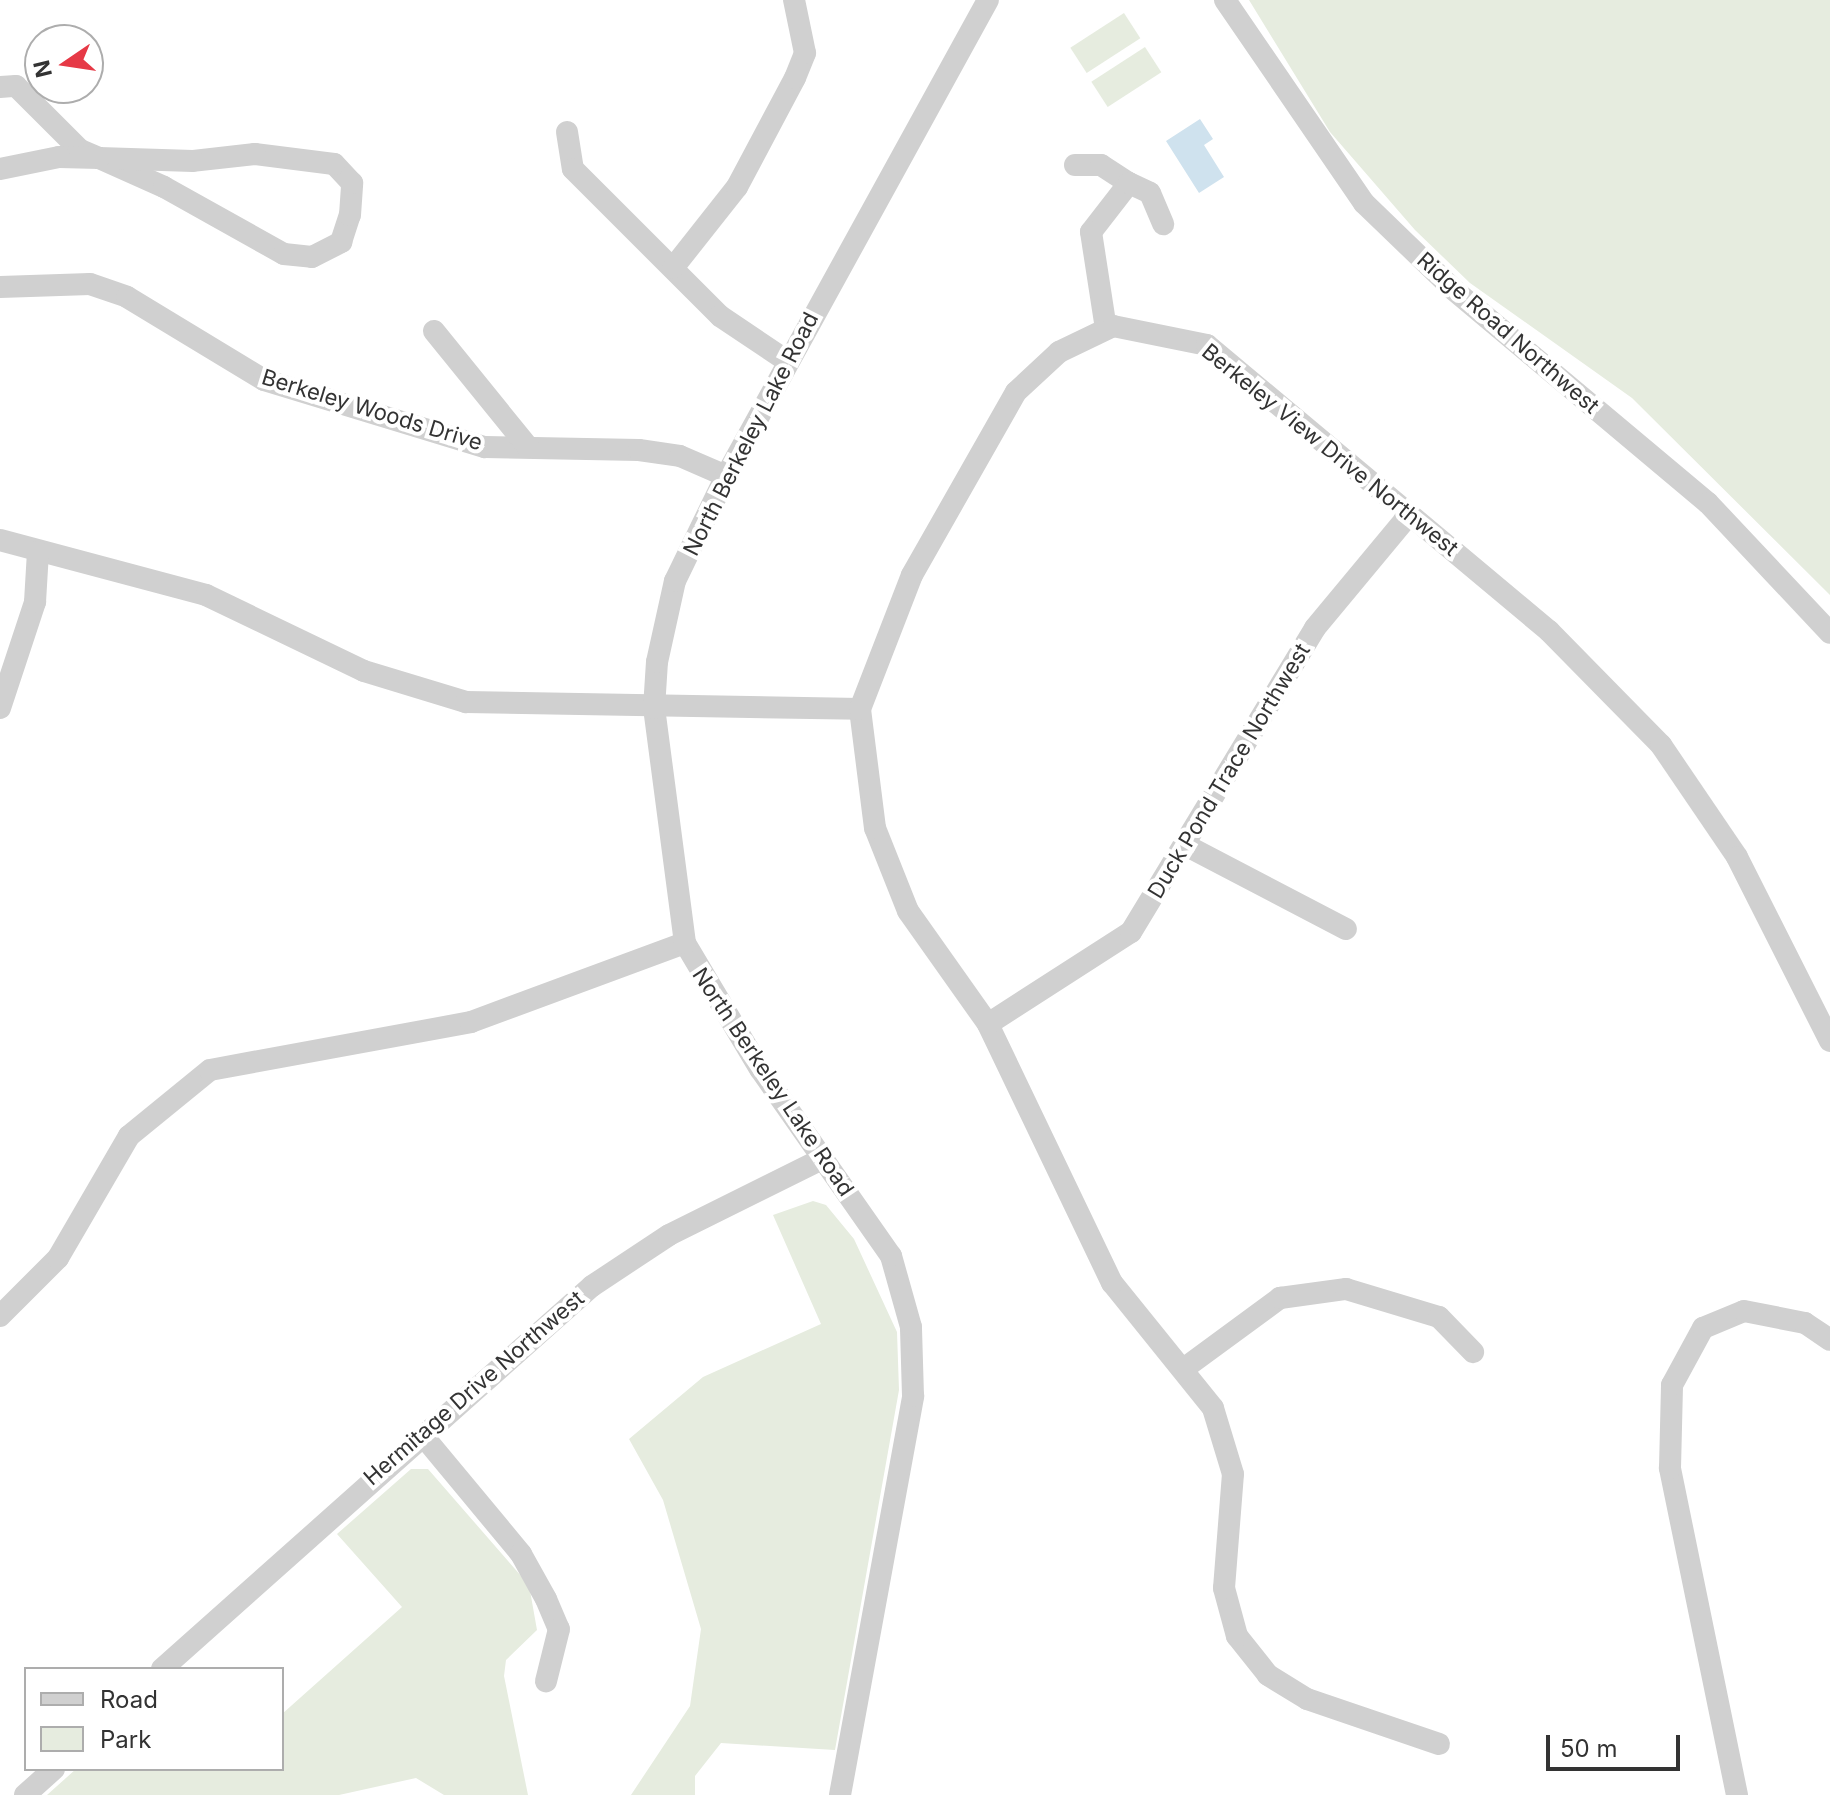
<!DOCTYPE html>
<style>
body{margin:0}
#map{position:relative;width:1830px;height:1795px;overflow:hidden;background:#fff;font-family:Inter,sans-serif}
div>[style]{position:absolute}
.green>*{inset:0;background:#e6ecdf;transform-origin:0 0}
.water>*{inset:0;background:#cfe2ee}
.minor>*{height:22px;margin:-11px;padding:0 11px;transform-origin:11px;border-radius:11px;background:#d0d0d0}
span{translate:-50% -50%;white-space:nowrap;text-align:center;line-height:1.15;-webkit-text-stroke:8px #fff;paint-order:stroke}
.street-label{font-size:22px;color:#333}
.legend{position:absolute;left:24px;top:1667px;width:260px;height:104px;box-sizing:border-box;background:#fff;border:2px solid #adadad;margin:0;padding:10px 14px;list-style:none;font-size:24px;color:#333}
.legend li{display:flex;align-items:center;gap:16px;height:40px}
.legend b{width:40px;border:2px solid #adadad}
.north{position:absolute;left:24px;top:24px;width:80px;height:80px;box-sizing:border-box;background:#fff;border:2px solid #adadad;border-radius:50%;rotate:257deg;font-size:22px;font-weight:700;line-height:32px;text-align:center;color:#333}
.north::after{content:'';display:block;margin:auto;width:28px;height:36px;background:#e63946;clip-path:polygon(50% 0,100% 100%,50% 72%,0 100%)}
.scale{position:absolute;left:1546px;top:1735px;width:134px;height:36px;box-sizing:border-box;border:4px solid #333;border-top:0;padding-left:10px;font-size:24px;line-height:28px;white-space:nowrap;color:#333;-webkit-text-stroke:6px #fff;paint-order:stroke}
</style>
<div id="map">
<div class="green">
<i style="clip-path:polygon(1249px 0,1830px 0,1830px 595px,1632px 398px,1470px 283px,1415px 230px,1330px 132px)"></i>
<i style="left:1124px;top:13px;width:30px;height:64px;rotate:57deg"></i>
<i style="left:1145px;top:47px;width:30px;height:64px;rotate:57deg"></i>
<i style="clip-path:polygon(813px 1201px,826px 1205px,854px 1239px,897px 1332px,899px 1390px,835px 1750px,721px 1743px,695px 1776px,695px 1795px,631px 1795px,690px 1706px,701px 1629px,663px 1500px,629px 1439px,703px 1377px,821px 1324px,773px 1215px)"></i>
<i style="clip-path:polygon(411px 1469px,428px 1469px,529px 1585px,537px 1630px,506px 1660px,504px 1676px,528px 1795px,444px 1795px,416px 1778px,339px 1795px,47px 1795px,76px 1769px,282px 1769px,282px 1714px,402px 1607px,337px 1534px)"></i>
</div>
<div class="water">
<i style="clip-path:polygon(1200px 119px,1213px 139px,1204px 145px,1224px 177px,1199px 193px,1166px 141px)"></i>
</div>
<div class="minor">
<i style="left:1225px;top:0;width:246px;rotate:55.6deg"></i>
<i style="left:1364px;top:203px;width:125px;rotate:44deg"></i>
<i style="left:1454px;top:290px;width:331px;rotate:40deg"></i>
<i style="left:1708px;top:503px;width:178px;rotate:46.8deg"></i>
<i style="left:0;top:87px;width:16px;rotate:-4deg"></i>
<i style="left:16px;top:86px;width:91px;rotate:45deg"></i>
<i style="left:80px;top:150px;width:21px;rotate:23deg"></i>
<i style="left:99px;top:158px;width:71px;rotate:24deg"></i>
<i style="left:164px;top:187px;width:137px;rotate:29.2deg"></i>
<i style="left:284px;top:254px;width:28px;rotate:6deg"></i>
<i style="left:312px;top:257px;width:33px;rotate:-27deg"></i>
<i style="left:341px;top:242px;width:28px;rotate:-72deg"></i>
<i style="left:350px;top:215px;width:32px;rotate:-86deg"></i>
<i style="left:352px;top:183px;width:26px;rotate:-133deg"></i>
<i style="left:334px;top:164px;width:80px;rotate:-172.8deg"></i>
<i style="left:255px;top:154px;width:62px;rotate:173.6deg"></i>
<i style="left:193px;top:161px;width:94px;rotate:-178.2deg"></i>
<i style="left:99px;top:158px;width:40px;rotate:-178.6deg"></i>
<i style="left:59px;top:157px;width:60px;rotate:168.5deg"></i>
<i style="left:567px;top:132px;width:37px;rotate:81deg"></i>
<i style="left:573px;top:169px;width:208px;rotate:45deg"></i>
<i style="left:720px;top:316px;width:81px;rotate:33.9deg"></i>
<i style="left:1075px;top:165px;width:26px"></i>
<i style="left:1101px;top:165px;width:33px;rotate:33deg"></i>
<i style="left:1129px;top:183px;width:62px;rotate:127.8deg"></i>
<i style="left:1091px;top:232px;width:98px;rotate:81.2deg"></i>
<i style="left:1129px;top:183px;width:23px;rotate:25deg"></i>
<i style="left:1150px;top:193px;width:34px;rotate:67deg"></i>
<i style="left:673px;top:268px;width:103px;rotate:-51.7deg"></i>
<i style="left:737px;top:187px;width:123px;rotate:-62deg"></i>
<i style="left:795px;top:78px;width:27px;rotate:-68deg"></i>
<i style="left:805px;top:53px;width:54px;rotate:-101.7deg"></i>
<i style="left:0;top:287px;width:90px;rotate:-1.9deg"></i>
<i style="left:90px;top:284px;width:39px;rotate:19deg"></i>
<i style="left:127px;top:297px;width:160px;rotate:31.2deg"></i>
<i style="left:264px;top:380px;width:231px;rotate:16.9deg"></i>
<i style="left:485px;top:447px;width:154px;rotate:1.1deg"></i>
<i style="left:639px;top:450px;width:41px;rotate:8.3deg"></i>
<i style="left:680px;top:456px;width:50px;rotate:23.5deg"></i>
<i style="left:434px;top:331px;width:149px;rotate:51deg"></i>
<i style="left:0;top:540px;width:213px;rotate:14.9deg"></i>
<i style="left:206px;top:595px;width:175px;rotate:25.7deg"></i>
<i style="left:364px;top:671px;width:107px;rotate:16.9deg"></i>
<i style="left:466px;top:702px;width:394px;rotate:1deg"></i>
<i style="left:0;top:708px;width:112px;rotate:-71.7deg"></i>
<i style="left:35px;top:602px;width:50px;rotate:-86.6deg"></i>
<i style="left:1189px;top:847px;width:177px;rotate:27.6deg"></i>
<i style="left:988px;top:1024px;width:170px;rotate:-32.8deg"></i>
<i style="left:1131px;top:932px;width:355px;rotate:-58.8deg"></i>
<i style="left:1315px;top:628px;width:144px;rotate:-50.3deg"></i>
<i style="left:0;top:1316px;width:82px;rotate:-45deg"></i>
<i style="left:58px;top:1258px;width:141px;rotate:-59.8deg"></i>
<i style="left:129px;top:1136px;width:104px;rotate:-39.2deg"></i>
<i style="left:210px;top:1070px;width:265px;rotate:-10.4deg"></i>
<i style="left:471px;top:1022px;width:228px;rotate:-20.3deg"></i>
<i style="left:1186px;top:1367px;width:117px;rotate:-36.3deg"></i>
<i style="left:1280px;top:1298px;width:67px;rotate:-7.8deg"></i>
<i style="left:1346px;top:1289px;width:97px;rotate:16.8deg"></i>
<i style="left:1439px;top:1317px;width:49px;rotate:45.8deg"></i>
<i style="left:424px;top:1437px;width:152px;rotate:50.3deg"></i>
<i style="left:521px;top:1554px;width:51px;rotate:60.9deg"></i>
<i style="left:546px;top:1599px;width:33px;rotate:67deg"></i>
<i style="left:559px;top:1629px;width:54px;rotate:104deg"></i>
<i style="left:162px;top:1669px;width:576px;rotate:-41.69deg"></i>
<i style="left:592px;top:1286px;width:92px;rotate:-33.5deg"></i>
<i style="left:669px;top:1235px;width:171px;rotate:-26.4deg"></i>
<i style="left:1439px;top:1744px;width:139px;rotate:-161.2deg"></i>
<i style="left:1307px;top:1699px;width:46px;rotate:-148.4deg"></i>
<i style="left:1268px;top:1675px;width:50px;rotate:-128.5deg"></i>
<i style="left:1237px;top:1636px;width:50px;rotate:-105.2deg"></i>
<i style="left:1224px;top:1588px;width:114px;rotate:-85.5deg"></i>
<i style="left:1233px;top:1474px;width:69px;rotate:-106.9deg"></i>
<i style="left:1213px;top:1408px;width:161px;rotate:-128.9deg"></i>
<i style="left:1112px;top:1283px;width:287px;rotate:-115.6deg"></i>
<i style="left:988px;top:1024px;width:138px;rotate:-125.3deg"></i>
<i style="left:908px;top:911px;width:89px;rotate:-111.7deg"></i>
<i style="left:875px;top:828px;width:120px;rotate:-97.2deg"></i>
<i style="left:860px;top:709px;width:144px;rotate:-68.8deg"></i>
<i style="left:912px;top:575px;width:210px;rotate:-60.4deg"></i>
<i style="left:1016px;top:392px;width:59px;rotate:-42.9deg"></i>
<i style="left:1059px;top:352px;width:60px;rotate:-25.7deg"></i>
<i style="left:1113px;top:326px;width:96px;rotate:11.4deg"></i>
<i style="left:1207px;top:345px;width:446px;rotate:39.9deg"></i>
<i style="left:1549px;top:631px;width:160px;rotate:45.5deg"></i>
<i style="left:1661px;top:745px;width:135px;rotate:55.8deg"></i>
<i style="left:1737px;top:857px;width:206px;rotate:63.2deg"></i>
<i style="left:25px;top:1795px;width:39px;rotate:-42deg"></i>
<i style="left:840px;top:1795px;width:406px;rotate:-79.6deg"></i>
<i style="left:913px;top:1396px;width:69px;rotate:-91.7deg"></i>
<i style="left:911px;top:1327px;width:74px;rotate:-105.7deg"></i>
<i style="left:891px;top:1256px;width:228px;rotate:-125deg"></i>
<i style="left:760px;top:1069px;width:147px;rotate:-120.8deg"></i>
<i style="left:685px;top:943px;width:237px;rotate:-97.5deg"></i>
<i style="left:654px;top:708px;width:46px;rotate:-86.3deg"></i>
<i style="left:657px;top:662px;width:83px;rotate:-77.5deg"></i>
<i style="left:675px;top:581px;width:117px;rotate:-64.1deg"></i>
<i style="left:726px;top:476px;width:543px;rotate:-61.17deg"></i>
<i style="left:1737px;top:1795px;width:334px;rotate:-101.6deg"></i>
<i style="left:1670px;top:1468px;width:83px;rotate:-88.6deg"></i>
<i style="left:1672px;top:1385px;width:65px;rotate:-61.5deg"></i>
<i style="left:1703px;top:1328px;width:44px;rotate:-22.5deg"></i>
<i style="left:1744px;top:1311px;width:62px;rotate:11.1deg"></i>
<i style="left:1805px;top:1323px;width:30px;rotate:34deg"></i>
</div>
<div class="street-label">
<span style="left:1508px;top:333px;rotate:41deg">Ridge Road Northwest</span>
<span style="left:372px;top:410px;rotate:17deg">Berkeley Woods Drive</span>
<span style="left:751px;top:434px;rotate:-63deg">North Berkeley Lake Road</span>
<span style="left:1330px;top:450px;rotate:39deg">Berkeley View Drive Northwest</span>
<span style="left:1229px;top:771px;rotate:-59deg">Duck Pond Trace Northwest</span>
<span style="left:773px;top:1082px;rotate:56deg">North Berkeley Lake Road</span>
<span style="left:474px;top:1388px;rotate:-41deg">Hermitage Drive Northwest</span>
</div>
<ul class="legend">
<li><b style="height:10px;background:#d0d0d0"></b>Road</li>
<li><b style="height:22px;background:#e6ecdf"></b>Park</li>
</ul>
<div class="north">N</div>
<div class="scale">50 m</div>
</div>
